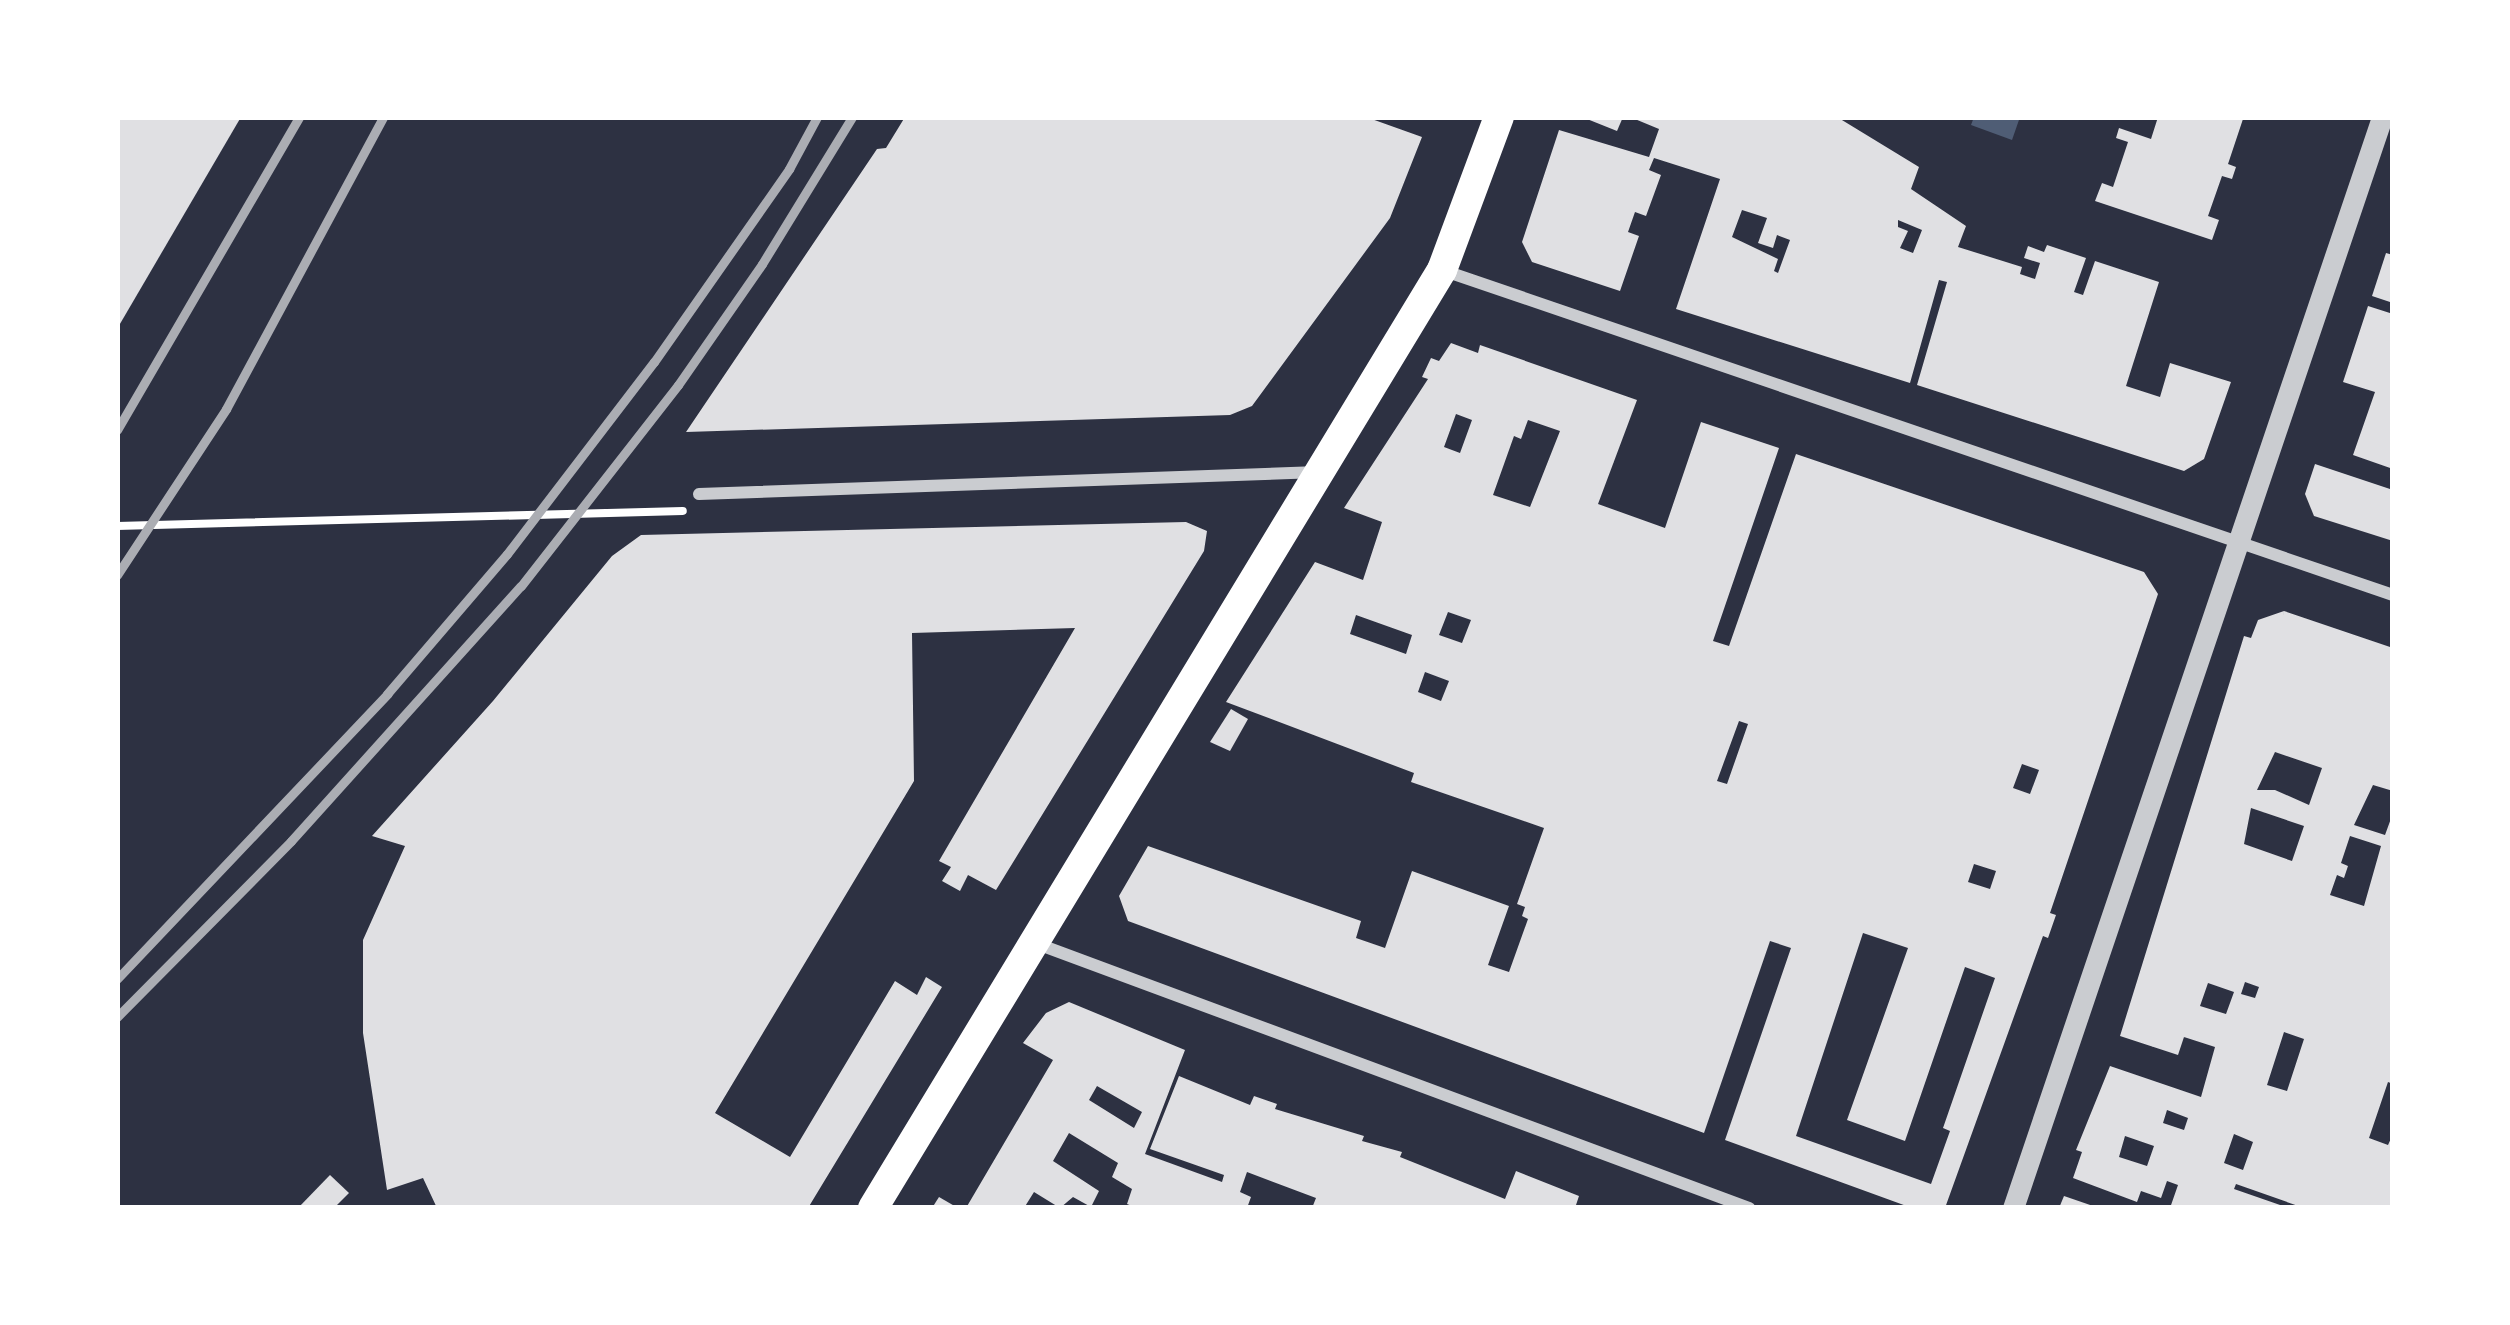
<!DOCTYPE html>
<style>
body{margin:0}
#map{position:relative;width:2510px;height:1325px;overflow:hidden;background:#2d3142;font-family:"DejaVu Sans",sans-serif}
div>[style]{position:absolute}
.water>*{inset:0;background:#4f5d75}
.building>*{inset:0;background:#e0e0e3}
.path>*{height:8px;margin:-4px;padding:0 4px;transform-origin:4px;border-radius:4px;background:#fff}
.minor>*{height:12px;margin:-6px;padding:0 6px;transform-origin:6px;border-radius:6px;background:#caccd0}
.tertiary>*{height:21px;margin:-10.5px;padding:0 10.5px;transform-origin:10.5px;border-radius:10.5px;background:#caccd0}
.primary>*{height:30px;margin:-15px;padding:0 15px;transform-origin:15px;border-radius:15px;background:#fff}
.rail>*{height:9px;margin:-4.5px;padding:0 4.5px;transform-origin:4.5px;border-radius:4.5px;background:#abadb3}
span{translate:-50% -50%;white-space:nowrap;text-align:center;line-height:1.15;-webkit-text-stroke:10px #fff;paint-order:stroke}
.frame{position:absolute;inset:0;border:120px solid #fff;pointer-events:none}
</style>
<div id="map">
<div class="water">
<i style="clip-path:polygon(1974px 117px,2020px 117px,2012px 140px,1971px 125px)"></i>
</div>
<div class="building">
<i style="clip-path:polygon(117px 117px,241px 117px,117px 329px)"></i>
<i style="clip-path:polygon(905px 117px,1366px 117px,1422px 137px,1390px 218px,1252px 406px,1230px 415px,686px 432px,877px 149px,886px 148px)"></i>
<i style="clip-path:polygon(1582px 117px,1623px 117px,1617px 131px)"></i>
<i style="clip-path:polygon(evenodd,1630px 117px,1837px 117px,1919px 167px,1911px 189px,1966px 226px,1958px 247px,2022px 267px,2020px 274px,2035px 279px,2040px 263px,2024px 258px,2028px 246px,2044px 252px,2047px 245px,2086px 258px,2074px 292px,2083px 295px,2095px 261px,2159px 282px,2126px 386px,2160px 397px,2170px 363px,2231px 382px,2204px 459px,2184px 471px,1917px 385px,1947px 282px,1939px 280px,1910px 383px,1676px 309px,1720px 179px,1654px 158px,1649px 170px,1661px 175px,1646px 216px,1635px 212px,1628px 232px,1639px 236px,1620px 291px,1532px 262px,1522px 242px,1559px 130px,1649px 157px,1659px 129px,1630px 117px,1742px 210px,1767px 218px,1758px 243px,1773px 248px,1777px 235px,1790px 240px,1778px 273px,1774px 271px,1778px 259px,1732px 237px,1742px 210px,1630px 117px,1898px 220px,1922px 230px,1913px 253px,1900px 248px,1908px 231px,1898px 227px,1898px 220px)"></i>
<i style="clip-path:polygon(2158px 117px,2243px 119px,2228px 164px,2236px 167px,2232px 179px,2222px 176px,2208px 216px,2219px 220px,2212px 240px,2095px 201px,2102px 183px,2113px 187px,2128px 142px,2116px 138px,2119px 128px,2151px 139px)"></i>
<i style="clip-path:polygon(2386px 253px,2393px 255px,2393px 303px,2372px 296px)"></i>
<i style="clip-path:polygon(2368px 306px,2393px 314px,2393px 469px,2353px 455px,2375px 392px,2343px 382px)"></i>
<i style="clip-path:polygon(evenodd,1451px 343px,1478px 353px,1480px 345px,1637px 400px,1598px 504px,1665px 528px,1701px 422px,1779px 448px,1713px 641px,1729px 646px,1796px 454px,2144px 572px,2158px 594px,2050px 913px,2056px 915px,2048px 938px,2043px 936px,1945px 1208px,1912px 1208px,1725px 1140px,1791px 948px,1770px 941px,1704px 1133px,1128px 921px,1119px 896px,1148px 846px,1361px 921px,1356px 938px,1385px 948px,1412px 871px,1509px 906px,1488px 965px,1509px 972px,1528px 919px,1522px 916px,1525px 907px,1517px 904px,1544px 828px,1411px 782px,1414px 773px,1226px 702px,1315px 562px,1363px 580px,1382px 522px,1344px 508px,1428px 379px,1422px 377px,1431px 358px,1439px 361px,1451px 343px,1456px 414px,1472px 420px,1460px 453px,1444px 447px,1456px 414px,1451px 343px,1528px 420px,1560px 431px,1530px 507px,1493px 495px,1514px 436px,1521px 439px,1528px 420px,1451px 343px,1448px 612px,1471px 620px,1462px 643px,1439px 635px,1448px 612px,1451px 343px,1356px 615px,1412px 635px,1406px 654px,1350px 634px,1356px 615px,1451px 343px,1425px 672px,1449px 681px,1441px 701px,1418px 692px,1425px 672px,1451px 343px,1739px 721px,1748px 724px,1727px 784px,1717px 781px,1739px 721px,1451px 343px,2022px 764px,2039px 770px,2030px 794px,2013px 788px,2022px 764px,1451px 343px,1974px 864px,1996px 871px,1990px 889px,1968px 882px,1974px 864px,1451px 343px,1863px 933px,1908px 948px,1847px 1120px,1905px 1141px,1965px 967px,1995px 978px,1943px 1128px,1950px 1131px,1931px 1184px,1796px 1136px,1863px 933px)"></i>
<i style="clip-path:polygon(2315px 464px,2393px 490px,2393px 541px,2314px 516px,2305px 494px)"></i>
<i style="clip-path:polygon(1186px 522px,1207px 531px,1204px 551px,996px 890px,968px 875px,960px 891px,942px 881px,951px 867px,939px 861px,1075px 628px,912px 633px,914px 781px,715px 1113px,790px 1157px,895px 981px,917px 995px,926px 977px,942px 987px,808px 1208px,437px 1208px,423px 1178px,387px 1190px,363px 1033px,363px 940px,405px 846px,372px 836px,493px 701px,612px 556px,641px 535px)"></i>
<i style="clip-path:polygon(evenodd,2284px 611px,2393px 648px,2393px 791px,2373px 785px,2354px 825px,2385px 835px,2393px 813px,2393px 1084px,2388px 1082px,2369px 1138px,2388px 1145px,2393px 1134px,2393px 1208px,2304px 1208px,2236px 1184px,2234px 1189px,2289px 1208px,2170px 1208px,2178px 1185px,2167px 1181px,2161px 1198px,2141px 1191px,2137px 1202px,2073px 1178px,2082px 1152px,2076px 1150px,2110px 1066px,2201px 1097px,2215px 1047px,2184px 1037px,2178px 1055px,2120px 1036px,2244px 636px,2251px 638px,2258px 620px,2284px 611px,2275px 752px,2322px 768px,2309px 805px,2275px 790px,2257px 790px,2275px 752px,2284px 611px,2251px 808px,2304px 826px,2292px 861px,2244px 844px,2251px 808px,2284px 611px,2350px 836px,2381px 846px,2364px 906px,2330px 895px,2337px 875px,2344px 878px,2348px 866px,2341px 863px,2350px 836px,2284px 611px,2245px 982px,2259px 987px,2255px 998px,2241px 994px,2245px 982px,2284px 611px,2208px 983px,2234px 992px,2226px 1014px,2200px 1006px,2208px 983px,2284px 611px,2284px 1032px,2304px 1039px,2287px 1091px,2267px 1085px,2284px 1032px,2284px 611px,2167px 1110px,2188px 1118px,2184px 1130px,2163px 1123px,2167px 1110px,2284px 611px,2234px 1134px,2253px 1142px,2243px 1170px,2224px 1163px,2234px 1134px,2284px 611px,2125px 1136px,2154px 1146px,2147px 1166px,2119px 1157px,2125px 1136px)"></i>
<i style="clip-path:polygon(1231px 709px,1248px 719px,1230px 751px,1210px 742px)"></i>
<i style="clip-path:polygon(evenodd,1069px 1002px,1185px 1050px,1145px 1154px,1222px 1182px,1224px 1175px,1150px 1149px,1179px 1076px,1250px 1105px,1254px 1096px,1277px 1104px,1275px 1109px,1364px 1136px,1362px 1141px,1402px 1152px,1400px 1157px,1505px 1199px,1516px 1171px,1579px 1196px,1575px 1208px,1312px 1208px,1316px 1198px,1247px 1172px,1240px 1192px,1251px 1197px,1247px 1208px,1137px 1208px,1127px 1204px,1132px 1189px,1112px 1177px,1118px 1163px,1069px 1133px,1053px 1161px,1099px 1191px,1091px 1207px,1073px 1197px,1060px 1208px,1034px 1192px,1024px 1208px,966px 1208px,1053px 1060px,1023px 1043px,1046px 1013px,1069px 1002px,1097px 1086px,1142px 1112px,1134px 1128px,1089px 1100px,1097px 1086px)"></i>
<i style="clip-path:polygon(330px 1175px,349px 1193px,334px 1208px,298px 1208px)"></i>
<i style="clip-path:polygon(2064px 1196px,2096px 1207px,2096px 1208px,2059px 1208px)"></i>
<i style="clip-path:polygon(939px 1197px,958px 1208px,932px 1208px)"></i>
</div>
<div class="path">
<i style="left:117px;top:526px;width:566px;rotate:-1.52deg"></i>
</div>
<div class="minor">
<i style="left:1442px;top:270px;width:1005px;rotate:18.87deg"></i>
<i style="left:699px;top:494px;width:620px;rotate:-2.03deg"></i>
<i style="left:1035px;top:943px;width:762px;rotate:20.36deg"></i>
</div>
<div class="tertiary">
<i style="left:2013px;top:1208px;width:1152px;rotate:-71.31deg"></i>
</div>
<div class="primary">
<i style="left:873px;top:1208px;width:1097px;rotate:-58.76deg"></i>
<i style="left:1442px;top:270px;width:163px;rotate:-69.6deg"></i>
</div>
<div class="rail">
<i style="left:117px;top:430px;width:362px;rotate:-59.8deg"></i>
<i style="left:117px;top:575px;width:199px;rotate:-56.7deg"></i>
<i style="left:226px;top:409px;width:332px;rotate:-61.7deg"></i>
<i style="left:117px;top:979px;width:393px;rotate:-46.5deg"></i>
<i style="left:387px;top:694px;width:184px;rotate:-49.4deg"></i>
<i style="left:507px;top:554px;width:242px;rotate:-52.6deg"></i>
<i style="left:654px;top:362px;width:236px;rotate:-55deg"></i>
<i style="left:789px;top:169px;width:59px;rotate:-61.7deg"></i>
<i style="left:117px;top:1017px;width:247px;rotate:-45.3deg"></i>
<i style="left:291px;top:841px;width:343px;rotate:-48deg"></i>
<i style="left:521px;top:586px;width:255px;rotate:-52deg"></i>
<i style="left:678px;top:385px;width:147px;rotate:-55.2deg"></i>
<i style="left:762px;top:264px;width:172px;rotate:-58.5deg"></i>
</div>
<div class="frame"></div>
</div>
